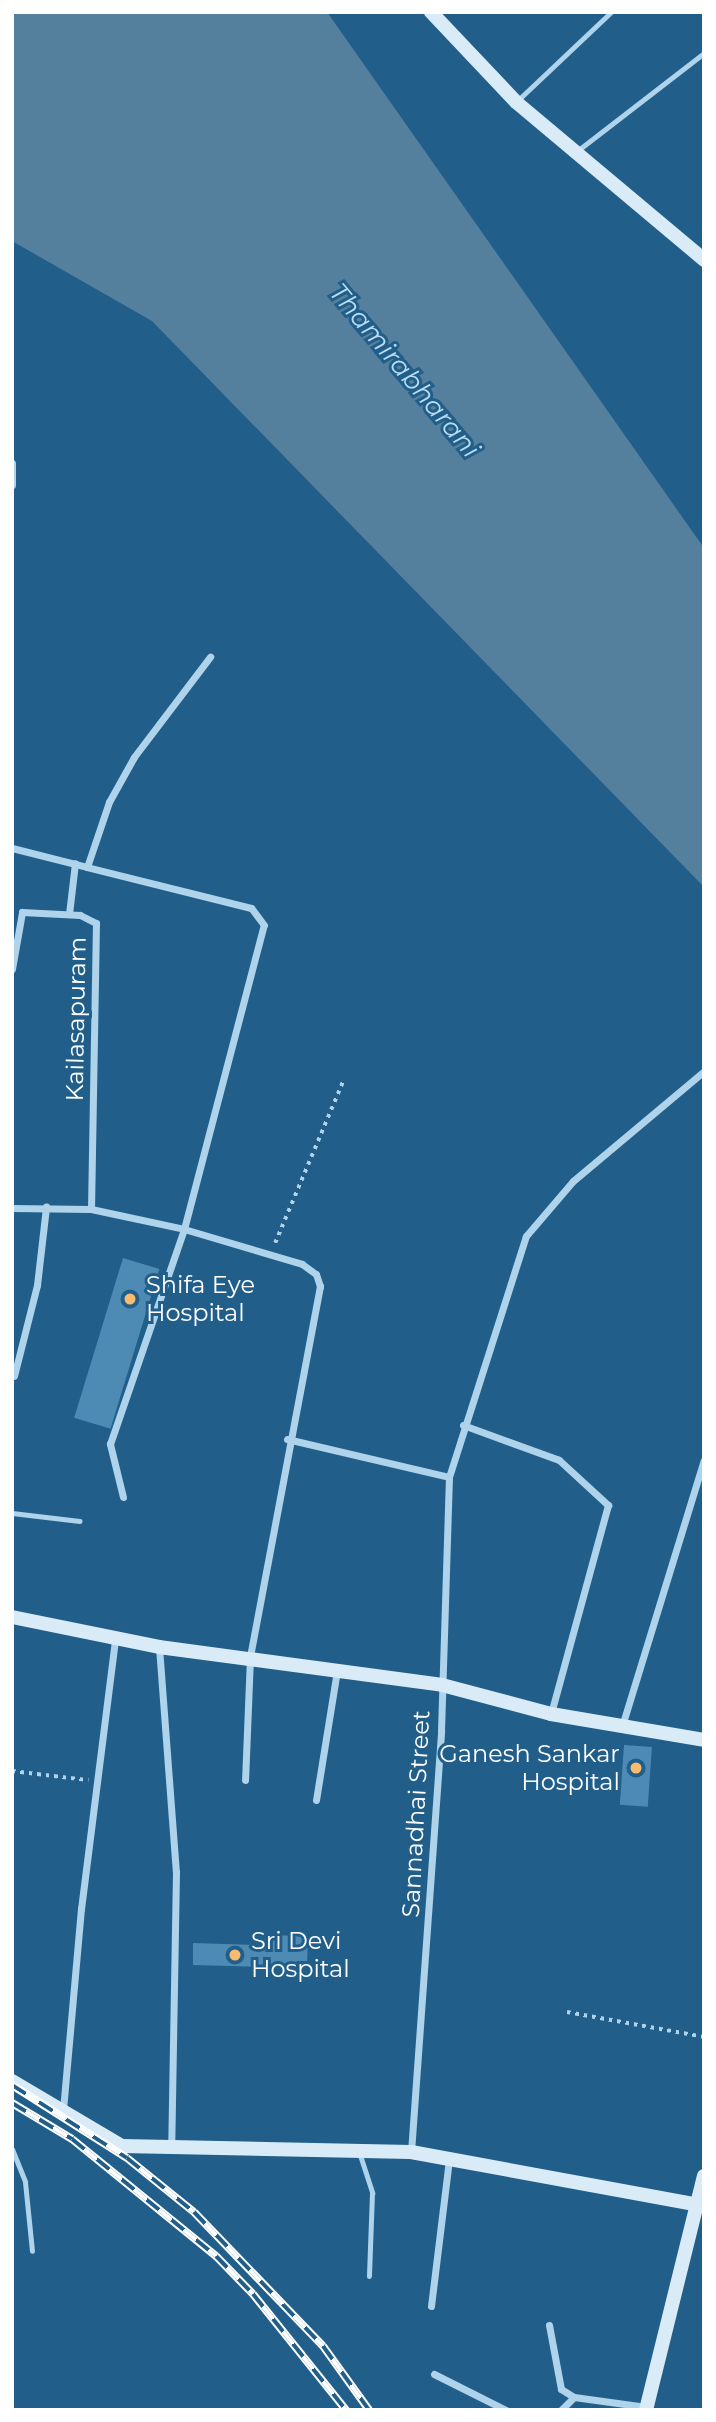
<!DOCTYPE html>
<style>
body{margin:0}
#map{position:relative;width:716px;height:2422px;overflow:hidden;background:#215f8a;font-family:Montserrat,sans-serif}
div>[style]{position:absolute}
.water>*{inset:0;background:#54809d}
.building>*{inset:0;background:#4e8bb4;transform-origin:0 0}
.path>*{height:3.5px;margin-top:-1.75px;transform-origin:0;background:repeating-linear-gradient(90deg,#aed3eb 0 3.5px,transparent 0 8.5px)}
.lane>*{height:5px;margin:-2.5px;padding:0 2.5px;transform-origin:2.5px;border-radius:2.5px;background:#aed3eb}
.street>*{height:7px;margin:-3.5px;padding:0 3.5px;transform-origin:3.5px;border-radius:3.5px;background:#aed3eb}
.secondary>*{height:14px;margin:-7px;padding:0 7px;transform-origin:7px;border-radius:7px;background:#daebf8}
.rail>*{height:8px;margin-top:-4px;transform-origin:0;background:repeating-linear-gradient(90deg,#215f8a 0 16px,#fff 0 32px);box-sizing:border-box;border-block:2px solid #fff}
.dots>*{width:19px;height:19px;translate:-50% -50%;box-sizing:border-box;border:4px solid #215f8a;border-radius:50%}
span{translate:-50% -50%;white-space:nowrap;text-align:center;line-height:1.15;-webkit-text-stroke:6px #215f8a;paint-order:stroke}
.street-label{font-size:24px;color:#fff}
.poi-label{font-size:24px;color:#fff}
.left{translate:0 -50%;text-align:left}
.right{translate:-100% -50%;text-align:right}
.water-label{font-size:26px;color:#badcf2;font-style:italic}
.frame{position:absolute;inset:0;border:14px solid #fff;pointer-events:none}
</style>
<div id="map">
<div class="water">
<i style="clip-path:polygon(12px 12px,327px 12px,704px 548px,704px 887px,152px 321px,12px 241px)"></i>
</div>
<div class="building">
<i style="left:123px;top:1258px;width:38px;height:167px;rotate:17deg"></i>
<i style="left:624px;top:1745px;width:28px;height:60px;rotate:4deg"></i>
<i style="clip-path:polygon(256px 1935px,308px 1936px,307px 1968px,193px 1965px,193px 1943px,256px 1945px)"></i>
</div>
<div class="path">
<i style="left:275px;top:1243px;width:178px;rotate:-67.2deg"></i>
<i style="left:12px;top:1771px;width:77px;rotate:6.8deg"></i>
<i style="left:567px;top:2012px;width:139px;rotate:10.3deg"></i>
</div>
<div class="lane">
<i style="left:518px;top:100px;width:128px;rotate:-43.4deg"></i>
<i style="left:577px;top:151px;width:160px;rotate:-37.7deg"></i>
<i style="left:12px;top:1513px;width:68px;rotate:6.7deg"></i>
<i style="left:12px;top:2149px;width:35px;rotate:68deg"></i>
<i style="left:25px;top:2182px;width:69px;rotate:84.2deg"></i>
<i style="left:360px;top:2155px;width:40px;rotate:72deg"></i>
<i style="left:372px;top:2193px;width:83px;rotate:92.1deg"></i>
</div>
<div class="street">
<i style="left:12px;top:463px;width:22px;rotate:90deg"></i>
<i style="left:12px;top:848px;width:77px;rotate:14.2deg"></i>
<i style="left:69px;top:914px;width:51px;rotate:-83.3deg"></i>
<i style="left:12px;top:969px;width:58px;rotate:-80deg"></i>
<i style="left:22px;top:912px;width:58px;rotate:3deg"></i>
<i style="left:80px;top:915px;width:18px;rotate:27deg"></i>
<i style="left:96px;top:923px;width:286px;rotate:91deg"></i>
<i style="left:12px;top:1208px;width:79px;rotate:0.7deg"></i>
<i style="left:91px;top:1209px;width:95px;rotate:12.1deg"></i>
<i style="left:184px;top:1229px;width:314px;rotate:-75.3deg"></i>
<i style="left:264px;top:925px;width:21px;rotate:-127deg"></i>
<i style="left:251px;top:908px;width:169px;rotate:-166deg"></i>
<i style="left:87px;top:867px;width:69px;rotate:-71.3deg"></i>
<i style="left:109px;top:802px;width:51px;rotate:-60.9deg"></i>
<i style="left:134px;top:757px;width:126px;rotate:-52.8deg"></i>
<i style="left:14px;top:1376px;width:94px;rotate:-75.8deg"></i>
<i style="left:37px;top:1285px;width:79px;rotate:-83.4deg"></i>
<i style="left:463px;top:1425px;width:102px;rotate:20deg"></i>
<i style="left:559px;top:1460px;width:67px;rotate:42.6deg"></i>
<i style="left:608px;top:1505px;width:217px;rotate:105.3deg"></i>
<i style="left:287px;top:1439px;width:166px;rotate:13.2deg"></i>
<i style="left:449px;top:1477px;width:253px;rotate:-72.3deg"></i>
<i style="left:526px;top:1236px;width:72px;rotate:-49.5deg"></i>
<i style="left:573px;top:1181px;width:171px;rotate:-40deg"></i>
<i style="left:123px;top:1497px;width:55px;rotate:-103.8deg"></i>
<i style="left:110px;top:1444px;width:227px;rotate:-71deg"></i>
<i style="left:184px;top:1229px;width:123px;rotate:16.5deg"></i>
<i style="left:302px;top:1264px;width:17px;rotate:36deg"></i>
<i style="left:316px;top:1274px;width:13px;rotate:72deg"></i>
<i style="left:320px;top:1286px;width:378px;rotate:100.7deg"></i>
<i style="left:250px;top:1657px;width:123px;rotate:92.3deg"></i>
<i style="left:159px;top:1647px;width:226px;rotate:85.7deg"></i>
<i style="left:176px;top:1872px;width:275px;rotate:91deg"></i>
<i style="left:622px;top:1726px;width:278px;rotate:-72.9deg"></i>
<i style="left:316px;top:1800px;width:132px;rotate:-80.8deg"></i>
<i style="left:63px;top:2110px;width:202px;rotate:-84.9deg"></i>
<i style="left:81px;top:1909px;width:272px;rotate:-82.8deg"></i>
<i style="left:411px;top:2152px;width:422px;rotate:-85.9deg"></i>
<i style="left:441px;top:1731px;width:254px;rotate:-88.2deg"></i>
<i style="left:431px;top:2306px;width:148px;rotate:-83deg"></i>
<i style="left:549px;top:2325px;width:65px;rotate:79.4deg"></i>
<i style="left:561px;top:2389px;width:15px;rotate:32deg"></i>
<i style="left:574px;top:2397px;width:73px;rotate:7.9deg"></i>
<i style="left:434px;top:2374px;width:80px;rotate:26.6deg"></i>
<i style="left:561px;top:2410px;width:18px;rotate:-45deg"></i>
</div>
<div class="secondary">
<i style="left:431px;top:12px;width:124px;rotate:46.6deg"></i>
<i style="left:516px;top:102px;width:246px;rotate:40deg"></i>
<i style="left:12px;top:1617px;width:150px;rotate:11.5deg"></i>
<i style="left:159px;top:1647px;width:286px;rotate:7.6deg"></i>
<i style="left:442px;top:1685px;width:113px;rotate:14.9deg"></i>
<i style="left:551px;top:1714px;width:155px;rotate:9.6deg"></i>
<i style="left:12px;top:2081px;width:128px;rotate:30.6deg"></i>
<i style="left:122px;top:2146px;width:289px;rotate:1.2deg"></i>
<i style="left:411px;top:2152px;width:298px;rotate:10.4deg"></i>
<i style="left:646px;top:2410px;width:241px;rotate:-76.1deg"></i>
</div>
<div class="rail">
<i style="left:12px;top:2085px;width:136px;rotate:32.4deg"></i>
<i style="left:127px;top:2158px;width:86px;rotate:38.9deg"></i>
<i style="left:194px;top:2212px;width:186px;rotate:46.1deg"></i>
<i style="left:323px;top:2346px;width:79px;rotate:54.3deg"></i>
<i style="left:12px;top:2103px;width:70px;rotate:31deg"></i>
<i style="left:72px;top:2139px;width:186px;rotate:39.1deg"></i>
<i style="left:216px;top:2256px;width:53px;rotate:45.8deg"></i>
<i style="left:253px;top:2294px;width:149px;rotate:51.3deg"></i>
</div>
<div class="dots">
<i style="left:130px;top:1299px;background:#f7bc70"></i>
<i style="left:636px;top:1768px;background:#f7bc70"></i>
<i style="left:235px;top:1955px;background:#f7bc70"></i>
</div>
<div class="street-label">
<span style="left:76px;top:1019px;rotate:-89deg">Kailasapuram</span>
<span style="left:416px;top:1814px;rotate:-87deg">Sannadhai Street</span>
</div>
<div class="poi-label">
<span class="left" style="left:146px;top:1299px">Shifa Eye<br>Hospital</span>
<span class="right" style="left:620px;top:1768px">Ganesh Sankar<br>Hospital</span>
<span class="left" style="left:251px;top:1955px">Sri Devi<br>Hospital</span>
</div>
<div class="water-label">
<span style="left:404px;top:371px;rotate:50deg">Thamirabharani</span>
</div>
<div class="frame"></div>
</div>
